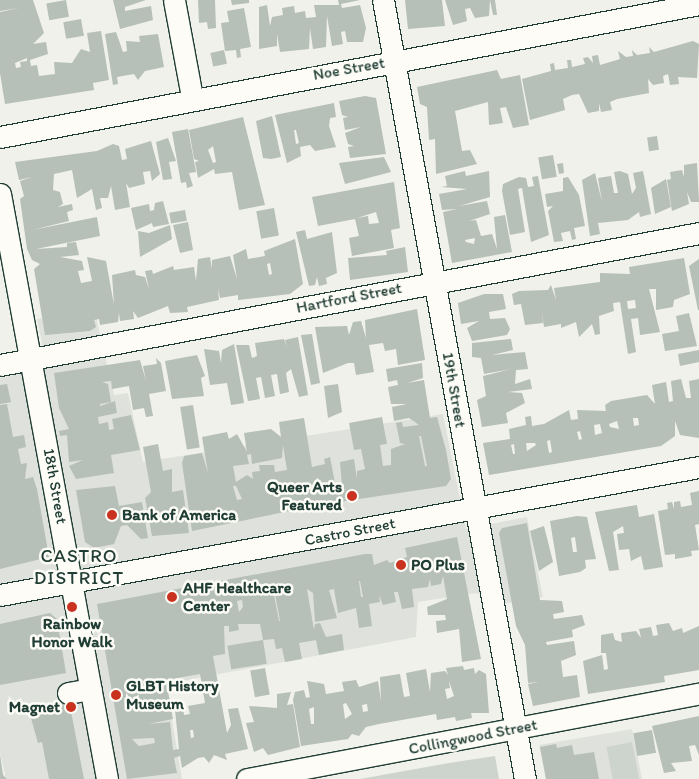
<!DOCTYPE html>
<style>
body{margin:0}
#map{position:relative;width:699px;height:779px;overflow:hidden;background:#f0f1eb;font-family:Itim,sans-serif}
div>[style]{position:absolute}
.built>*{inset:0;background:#dfe2dc}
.green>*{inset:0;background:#cdd3cd;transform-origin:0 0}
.building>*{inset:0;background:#b6bfb8;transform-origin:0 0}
.roads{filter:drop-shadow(1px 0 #1f3d34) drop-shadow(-1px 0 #1f3d34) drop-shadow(0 1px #1f3d34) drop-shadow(0 -1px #1f3d34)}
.minor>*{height:21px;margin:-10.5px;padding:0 10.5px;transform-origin:10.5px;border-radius:10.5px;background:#fdfcf7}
.dots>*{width:14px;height:14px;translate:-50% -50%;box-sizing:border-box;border:2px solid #fdfcf7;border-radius:50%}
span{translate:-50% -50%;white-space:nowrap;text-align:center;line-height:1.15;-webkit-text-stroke:5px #fdfcf7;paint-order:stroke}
.street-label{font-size:16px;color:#1f3d34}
.poi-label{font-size:16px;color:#1f3d34;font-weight:700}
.right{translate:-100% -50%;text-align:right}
.left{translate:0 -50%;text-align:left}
.quarter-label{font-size:19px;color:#1f3d34;letter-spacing:1px}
</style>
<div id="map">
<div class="built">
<i style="clip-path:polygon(94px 308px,114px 395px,128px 393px,143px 462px,443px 414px,466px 529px,527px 517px,543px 597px,502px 604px,476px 593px,418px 602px,416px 637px,166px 684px,182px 779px,6px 779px,0 752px,0 378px,47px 368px,37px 319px)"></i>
<i style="clip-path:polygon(632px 729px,642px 779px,546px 779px,539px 745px)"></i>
</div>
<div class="green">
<i style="left:632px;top:742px;width:38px;height:26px;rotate:79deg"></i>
<i style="clip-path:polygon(495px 756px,499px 779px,360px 779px,449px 763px)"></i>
</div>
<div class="building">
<i style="clip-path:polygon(evenodd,0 0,33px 0,44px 33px,33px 44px,46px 42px,48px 54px,30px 60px,31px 66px,37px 65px,39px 76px,55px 74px,54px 62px,72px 63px,81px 49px,90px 52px,87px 33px,101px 31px,109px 80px,93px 83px,94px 90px,5px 104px,0 73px,0 12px,19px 8px,0 11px,0 0,27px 58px,27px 61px,20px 62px,21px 67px,16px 68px,15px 63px,27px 58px)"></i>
<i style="left:66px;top:0;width:17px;height:20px;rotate:80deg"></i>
<i style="clip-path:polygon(113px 0,146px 0,125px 7px,125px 11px,151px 6px,153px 20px,120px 29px)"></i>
<i style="clip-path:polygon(198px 0,215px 0,216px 28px,208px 29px,207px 22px,199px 23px)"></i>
<i style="clip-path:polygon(231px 0,249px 0,249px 3px,232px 5px)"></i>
<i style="clip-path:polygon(338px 0,360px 0,341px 4px,342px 8px,360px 5px,366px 28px,363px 42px,347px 42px,345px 31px,341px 32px,343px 44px,332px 46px,327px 16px,326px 47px,313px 49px,310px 28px,309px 49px,280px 52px,277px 34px,277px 46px,259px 49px,259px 7px,267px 5px,270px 26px,272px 17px,283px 15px,282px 8px,294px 6px,295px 13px,305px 11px,306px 18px,316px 17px,314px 5px,339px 5px)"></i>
<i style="clip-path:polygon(405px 0,442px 0,445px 26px,408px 29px)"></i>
<i style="clip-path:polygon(445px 0,490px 0,489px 16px,475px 18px,470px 8px,465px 9px,467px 21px,453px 25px)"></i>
<i style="clip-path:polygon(490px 0,495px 0,497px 15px,493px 15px)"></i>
<i style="clip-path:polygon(244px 8px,251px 47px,240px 49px,241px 57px,237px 58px,236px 50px,225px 51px,221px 23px,229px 22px,227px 11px)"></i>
<i style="left:81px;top:19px;width:17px;height:18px;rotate:80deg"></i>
<i style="clip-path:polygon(116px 32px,123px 52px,127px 51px,126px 41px,140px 42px,139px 36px,158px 34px,164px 67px,145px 71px,138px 80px,134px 74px,117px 77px,118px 84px,113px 85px,105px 34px)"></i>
<i style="clip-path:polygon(693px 41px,699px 44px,697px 78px,678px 77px,679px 84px,670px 85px,668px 74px,663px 76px,664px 83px,653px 85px,648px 79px,649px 93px,617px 99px,610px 102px,612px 110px,601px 112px,599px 103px,599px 111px,588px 113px,579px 94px,572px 95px,563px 99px,565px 110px,530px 120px,522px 79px,551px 71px,550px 64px,554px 63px,555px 70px,568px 68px,567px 60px,571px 60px,572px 67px,585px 64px,583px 58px,588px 57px,593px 63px,592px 56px,598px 55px,600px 65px,620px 59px,618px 51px,626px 57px,633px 56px,632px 50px,637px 55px,650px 53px,649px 47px,654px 52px)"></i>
<i style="left:224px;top:50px;width:14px;height:14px;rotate:78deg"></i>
<i style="clip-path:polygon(497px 70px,501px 79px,520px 75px,529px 125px,513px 128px,506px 107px,500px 108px,503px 123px,489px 125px,488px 102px,455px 111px,462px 151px,470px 150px,477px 164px,436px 174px,435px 139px,429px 140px,427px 107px,420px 104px,417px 87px)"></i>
<i style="clip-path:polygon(365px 96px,376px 98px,386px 154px,350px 158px,348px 147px,354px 146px,348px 144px,345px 133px,361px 127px,345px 130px,343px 118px,348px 117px,342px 115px,339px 101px)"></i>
<i style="clip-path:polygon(evenodd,334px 103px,336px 117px,330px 118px,329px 126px,336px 147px,315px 151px,310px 145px,300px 147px,301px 156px,287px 163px,275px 115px,334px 103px,294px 130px,296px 130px,299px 143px,296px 144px,294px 130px)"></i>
<i style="clip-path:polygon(272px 116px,281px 157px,271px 159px,263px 158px,256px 121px)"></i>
<i style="clip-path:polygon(evenodd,243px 117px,265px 205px,239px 210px,232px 172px,215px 174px,214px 169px,198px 178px,195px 162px,199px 161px,194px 159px,189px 130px,243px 117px,213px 146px,216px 162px,213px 163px,208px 150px,213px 146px)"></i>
<i style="clip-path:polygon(188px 129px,196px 172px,189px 173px,193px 186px,187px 188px,186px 182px,181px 183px,172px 132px)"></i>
<i style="left:657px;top:136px;width:14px;height:10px;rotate:82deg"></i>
<i style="clip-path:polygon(168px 138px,176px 161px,169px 162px,172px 179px,163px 180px,156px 142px)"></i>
<i style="clip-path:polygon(evenodd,151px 141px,160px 174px,152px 181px,150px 171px,143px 172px,145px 184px,129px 188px,126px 183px,130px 207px,115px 210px,111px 186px,108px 198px,100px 198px,102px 208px,96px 210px,92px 189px,77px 198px,72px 170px,54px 174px,53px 190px,60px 192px,63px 204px,58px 207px,72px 204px,73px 210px,67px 212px,69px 221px,32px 230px,97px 217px,100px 236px,36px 249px,67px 247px,67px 243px,76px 242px,79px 255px,60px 257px,82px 261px,84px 270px,78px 271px,81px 283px,92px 281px,87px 257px,106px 261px,114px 305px,112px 275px,135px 270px,136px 275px,145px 277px,149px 289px,145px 271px,152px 270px,153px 274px,173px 266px,174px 270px,194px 267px,196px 281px,198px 259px,210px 257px,212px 269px,212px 260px,230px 256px,237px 279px,233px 255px,246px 249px,248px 259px,265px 256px,264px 251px,295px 239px,303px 284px,290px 294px,238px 300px,238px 295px,220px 298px,218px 289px,219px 300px,187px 307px,188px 312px,170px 313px,168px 306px,138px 318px,133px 311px,134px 319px,120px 321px,119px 313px,118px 322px,100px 325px,99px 319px,94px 320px,96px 327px,90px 331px,45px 335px,34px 269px,40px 264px,32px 260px,27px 249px,20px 199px,24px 196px,20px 181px,32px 177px,19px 180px,15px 162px,97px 151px,113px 144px,119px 146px,122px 160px,127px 159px,125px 149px,151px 141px,270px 263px,272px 274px,269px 275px,267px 264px,270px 263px)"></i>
<i style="left:553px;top:155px;width:22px;height:15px;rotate:80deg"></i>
<i style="clip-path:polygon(384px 157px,391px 172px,345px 184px,339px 163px)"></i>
<i style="clip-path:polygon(563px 163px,564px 173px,559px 174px,557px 164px)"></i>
<i style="clip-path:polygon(697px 163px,699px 202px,691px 202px,687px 192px,689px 204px,672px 211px,667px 180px,671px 179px,670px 172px,682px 170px,684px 177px,684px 165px)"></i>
<i style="clip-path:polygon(evenodd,465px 171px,466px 176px,489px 171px,490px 197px,459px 206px,487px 201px,490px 214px,469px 221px,476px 220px,481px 236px,492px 234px,497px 249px,494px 217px,505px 215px,512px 252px,452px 263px,443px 212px,457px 209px,442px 210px,439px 194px,467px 189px,441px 187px,447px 186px,445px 176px,465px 171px,475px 238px,474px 244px,466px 242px,465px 240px,475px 238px)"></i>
<i style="clip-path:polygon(620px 171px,628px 174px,632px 194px,636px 188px,633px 173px,643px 171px,651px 214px,640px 217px,639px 212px,628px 220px,598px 223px,600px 234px,590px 236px,582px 180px,595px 173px,602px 202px,598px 178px,611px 176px,614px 193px,618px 193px,614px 172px)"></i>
<i style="clip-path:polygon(538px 176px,549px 235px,531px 242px,522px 188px,518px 189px,525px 232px,510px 235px,502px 191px,503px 184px,519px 177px,526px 178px,528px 187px,534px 186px,532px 177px)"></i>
<i style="clip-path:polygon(568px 177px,579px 195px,585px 226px,574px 228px,576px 239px,572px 240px,570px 231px,561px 233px,563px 241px,554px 242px,548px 211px,553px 206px,547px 207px,545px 194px,563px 191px,563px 178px)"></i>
<i style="clip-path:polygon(666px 179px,671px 207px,655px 214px,651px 188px)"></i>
<i style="clip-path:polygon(evenodd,394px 182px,400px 228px,391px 230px,394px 248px,352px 256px,349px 238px,359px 236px,355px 219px,318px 226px,312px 197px,394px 182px,376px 212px,379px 223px,369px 224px,368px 216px,357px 218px,376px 212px)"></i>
<i style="clip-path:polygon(163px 201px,169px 224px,153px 227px,152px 223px,136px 230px,131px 208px,149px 204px,150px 211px,154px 210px,155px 203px)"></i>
<i style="left:274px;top:208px;width:28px;height:18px;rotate:80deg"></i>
<i style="left:185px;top:210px;width:11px;height:16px;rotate:80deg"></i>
<i style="clip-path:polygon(188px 222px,193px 250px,180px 253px,173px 225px)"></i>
<i style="clip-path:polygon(170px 225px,172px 239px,140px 257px,138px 231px,149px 233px)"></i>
<i style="clip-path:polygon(305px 230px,307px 239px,332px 232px,337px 273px,326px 278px,327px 284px,319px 286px,317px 277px,315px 285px,309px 286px,296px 232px)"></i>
<i style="clip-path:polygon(405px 247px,408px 272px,350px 280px,348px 258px,387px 255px,386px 251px)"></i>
<i style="clip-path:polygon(evenodd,684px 258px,690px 294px,674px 300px,673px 307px,656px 310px,656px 289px,649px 289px,660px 332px,640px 335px,638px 318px,631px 319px,636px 352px,628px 354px,620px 302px,613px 303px,614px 311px,599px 316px,600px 334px,595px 335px,592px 324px,579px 337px,576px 322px,561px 328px,561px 324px,544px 327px,542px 313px,543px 323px,525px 325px,521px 304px,514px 305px,512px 294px,519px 291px,548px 290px,551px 285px,556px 300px,554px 288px,600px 282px,600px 273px,630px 274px,629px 267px,684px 258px,635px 300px,636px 308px,628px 309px,627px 301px,635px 300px)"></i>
<i style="clip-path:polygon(699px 259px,699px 310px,698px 310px,689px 266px)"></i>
<i style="clip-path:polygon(484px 294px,503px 294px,506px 309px,489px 312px,490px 319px,505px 318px,510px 329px,507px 335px,472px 341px,467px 328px,479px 321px,461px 324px,458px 303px)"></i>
<i style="clip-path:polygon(417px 309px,425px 360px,398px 365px,396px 349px,385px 351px,383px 343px,369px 345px,374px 372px,356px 375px,354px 363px,348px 363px,323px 373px,315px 327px,347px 326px,349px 335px,353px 322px,361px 321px,366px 338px,365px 320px)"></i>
<i style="clip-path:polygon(689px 313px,697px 346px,665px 351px,662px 334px,679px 331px,676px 316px)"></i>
<i style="clip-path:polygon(312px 334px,320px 383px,311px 385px,301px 335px)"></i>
<i style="clip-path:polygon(298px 337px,308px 395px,299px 397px,291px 369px,286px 373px,289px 392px,280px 394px,277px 374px,271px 375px,275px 396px,265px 398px,261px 377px,256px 378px,260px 399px,248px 401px,236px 345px,249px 345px,252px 358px,257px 356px,255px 343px,284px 339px,287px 348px,285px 340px)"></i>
<i style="clip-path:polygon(511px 339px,513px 350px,492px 355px,525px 352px,528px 369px,516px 370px,515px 384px,530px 379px,532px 389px,508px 392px,522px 393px,525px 403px,506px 413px,508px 423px,482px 427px,477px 400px,486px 396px,483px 376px,511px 369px,484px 374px,481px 358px,472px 357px,472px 343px)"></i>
<i style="clip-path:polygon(234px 344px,244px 403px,231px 405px,227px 383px,210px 385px,204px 349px,219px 351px,221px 363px,222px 350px)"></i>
<i style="clip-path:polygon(699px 350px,699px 362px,680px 366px,678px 354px)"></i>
<i style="clip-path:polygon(197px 355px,205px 376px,201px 378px,204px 396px,172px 399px,165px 361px)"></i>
<i style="clip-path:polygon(156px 358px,161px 363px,166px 391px,149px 394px,153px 416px,146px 417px,144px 408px,133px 410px,129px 386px,112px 389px,111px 381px,102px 382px,108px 384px,111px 402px,100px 404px,100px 406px,115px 401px,117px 413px,98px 417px,99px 424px,108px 422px,109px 430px,114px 429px,112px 419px,131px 415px,140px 450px,111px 455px,114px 473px,76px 479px,69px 466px,83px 460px,69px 462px,67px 435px,60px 436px,59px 431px,69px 429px,59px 408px,54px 373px,140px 360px,146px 381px,143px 366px,157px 364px)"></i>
<i style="clip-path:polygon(evenodd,422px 363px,423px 378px,407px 383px,424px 380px,430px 418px,437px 417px,446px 450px,451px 479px,446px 486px,319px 505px,192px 531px,182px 463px,184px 456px,202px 453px,208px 473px,202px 437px,227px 432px,229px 439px,237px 434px,247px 452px,244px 433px,271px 429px,281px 437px,279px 422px,304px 418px,312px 467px,325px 464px,324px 459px,330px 457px,336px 488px,342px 486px,340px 462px,354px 459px,357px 479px,357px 471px,365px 469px,361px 449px,354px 450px,349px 423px,382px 417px,387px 444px,380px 445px,383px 466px,391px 465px,391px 449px,405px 444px,400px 443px,396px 423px,402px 422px,403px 427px,419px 425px,409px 418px,394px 421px,392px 407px,407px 404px,391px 404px,388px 387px,398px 385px,397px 380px,388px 382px,386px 369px,422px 363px,419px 436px,421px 436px,427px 466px,425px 466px,419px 436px,422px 363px,283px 445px,287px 470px,275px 472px,274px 465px,259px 465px,260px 471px,252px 472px,253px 479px,247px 475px,236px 482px,233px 466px,249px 464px,247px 455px,251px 454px,252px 464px,282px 458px,283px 445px,422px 363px,233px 486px,236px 486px,242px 499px,237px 500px,233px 486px)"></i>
<i style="clip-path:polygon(evenodd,681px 379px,686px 398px,691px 398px,689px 381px,699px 379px,699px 438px,680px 435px,675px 421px,675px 436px,661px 446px,489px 475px,483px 443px,510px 439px,509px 429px,526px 425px,525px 417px,531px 416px,532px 426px,544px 424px,569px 410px,571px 420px,578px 419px,577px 410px,606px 411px,605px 405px,611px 401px,647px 395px,655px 404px,652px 385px,666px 382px,669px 402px,673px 401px,671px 381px,681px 379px,633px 418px,638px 418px,639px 425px,634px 426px,633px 418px,681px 379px,617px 421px,619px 429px,610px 427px,609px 424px,617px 421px,681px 379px,600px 424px,602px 433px,595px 435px,594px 425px,600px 424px,681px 379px,580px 431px,582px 439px,579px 440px,577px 432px,580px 431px,681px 379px,550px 440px,552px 452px,549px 453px,547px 441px,550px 440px,681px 379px,526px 443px,535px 443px,536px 445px,527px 451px,526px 443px,681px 379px,514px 444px,515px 454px,513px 454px,511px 445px,514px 444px)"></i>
<i style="clip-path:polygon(7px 384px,11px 402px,0 404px,0 385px)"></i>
<i style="clip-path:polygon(338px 384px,342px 412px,328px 418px,324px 386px)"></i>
<i style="clip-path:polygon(7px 404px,13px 437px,24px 435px,26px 447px,18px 449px,21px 464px,27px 463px,25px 479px,33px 477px,37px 489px,49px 557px,0 569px,0 405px)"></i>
<i style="left:193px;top:405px;width:43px;height:13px;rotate:81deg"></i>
<i style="clip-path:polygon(158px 444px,163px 471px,172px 469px,172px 492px,183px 490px,189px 533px,152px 536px,145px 498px,151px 492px,143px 447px)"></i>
<i style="clip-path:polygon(115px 486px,119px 506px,142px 502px,148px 538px,141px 539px,127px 525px,121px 526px,114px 544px,94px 548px,85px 542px,76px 490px)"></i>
<i style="clip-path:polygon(699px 491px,699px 524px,695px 525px,699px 550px,691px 551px,692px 556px,675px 559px,675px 554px,665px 555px,658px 511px,668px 509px,667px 503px,672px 502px,674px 509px,674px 502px,680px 501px,681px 507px,692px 505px,690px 493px)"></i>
<i style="clip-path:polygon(637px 505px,639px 517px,654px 514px,663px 567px,644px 570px,641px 556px,631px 561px,629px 549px,619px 550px,617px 534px,624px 533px,623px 526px,613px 532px,619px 570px,609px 571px,595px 512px)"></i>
<i style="clip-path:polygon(evenodd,577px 516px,587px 517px,596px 559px,585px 560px,586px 568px,580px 572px,559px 576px,550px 521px,577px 516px,575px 537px,577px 552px,573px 552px,571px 538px,575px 537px)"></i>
<i style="clip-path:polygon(527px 523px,540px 600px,562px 601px,564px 612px,553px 614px,554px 619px,582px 615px,585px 625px,572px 630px,573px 637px,546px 642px,547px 645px,574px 641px,576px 655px,561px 661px,563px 677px,577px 675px,580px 697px,533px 706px,528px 684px,539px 682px,528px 683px,525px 645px,516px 626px,499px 533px,502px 528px)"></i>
<i style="clip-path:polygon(544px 526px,553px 562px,539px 571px,530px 531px)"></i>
<i style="clip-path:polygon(evenodd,457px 537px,481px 659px,462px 662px,459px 629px,437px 633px,436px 621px,446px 620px,445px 615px,428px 615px,427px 607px,447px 599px,443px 576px,441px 584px,431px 586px,430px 579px,428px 587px,412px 589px,414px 607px,402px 609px,398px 592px,394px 592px,396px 602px,383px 605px,379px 595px,380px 602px,369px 604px,372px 626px,359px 628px,356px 608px,338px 613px,334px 589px,329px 590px,337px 618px,315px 622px,313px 593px,307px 589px,314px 630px,315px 624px,320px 623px,326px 637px,342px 634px,344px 650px,319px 655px,316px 640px,299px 643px,302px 659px,285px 662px,282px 648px,276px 649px,274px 639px,263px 640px,260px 624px,238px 624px,239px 630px,229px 632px,229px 626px,224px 626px,225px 654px,213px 656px,227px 733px,231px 725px,228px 709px,238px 708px,248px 749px,225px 754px,227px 760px,214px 755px,209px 763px,204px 757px,198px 758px,182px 768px,180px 756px,174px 758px,177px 773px,127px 779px,97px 604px,365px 554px,372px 554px,374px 565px,387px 560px,390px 563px,407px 557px,405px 548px,457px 537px,359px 581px,360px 581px,363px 597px,361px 597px,359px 581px,457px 537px,275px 594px,280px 621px,279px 621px,274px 595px,275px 594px,457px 537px,242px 600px,243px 607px,239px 612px,237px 601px,242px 600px,457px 537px,200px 674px,205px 703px,188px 706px,190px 714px,184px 715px,183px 708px,175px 710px,179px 749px,173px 750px,170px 722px,148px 724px,173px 719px,166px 680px,200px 674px,457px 537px,190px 730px,193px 730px,194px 737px,191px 738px,190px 730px,457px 537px,154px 738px,155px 743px,139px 746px,132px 739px,154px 738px)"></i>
<i style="clip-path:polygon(50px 613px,57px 619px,66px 673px,0 685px,0 624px)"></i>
<i style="clip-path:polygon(669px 623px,673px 631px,682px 628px,683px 633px,699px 626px,699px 670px,664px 676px,665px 682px,588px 694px,583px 661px,602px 655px,604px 670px,608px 669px,606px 653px,601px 653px,601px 635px,613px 633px,615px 640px,622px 642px,621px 633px,636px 631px,641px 638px,639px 629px,651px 627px,653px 636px,658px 635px,656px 625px)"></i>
<i style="left:263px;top:640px;width:24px;height:36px;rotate:81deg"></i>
<i style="clip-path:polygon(evenodd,463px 666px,464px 670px,474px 668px,475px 674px,479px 670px,486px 674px,489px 713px,471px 713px,472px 718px,456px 721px,455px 717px,437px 720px,436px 714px,379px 724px,366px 727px,359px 736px,352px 734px,348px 739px,301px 746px,293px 700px,295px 692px,304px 690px,306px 698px,310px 697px,307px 681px,324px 684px,326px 694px,344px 691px,342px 682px,356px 680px,359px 687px,378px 681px,381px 701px,380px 677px,400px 674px,404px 697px,410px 696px,406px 673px,426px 669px,430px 692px,431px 673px,445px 671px,448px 675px,446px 668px,463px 666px,449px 681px,454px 696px,447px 699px,445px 689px,450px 688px,449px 681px,463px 666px,346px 703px,352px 714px,345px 719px,343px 704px,346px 703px,463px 666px,367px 704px,368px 711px,363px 712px,362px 705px,367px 704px,463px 666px,314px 707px,314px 724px,311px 724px,309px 709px,314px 707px)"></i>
<i style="left:265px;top:668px;width:27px;height:15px;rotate:80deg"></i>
<i style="clip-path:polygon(291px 692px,287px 705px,293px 704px,300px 747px,268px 755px,263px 748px,254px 752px,246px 723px,254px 722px,249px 706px,277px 708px,277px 694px)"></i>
<i style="clip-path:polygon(69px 701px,84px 779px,49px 779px,42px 742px,38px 743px,29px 711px)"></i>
<i style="clip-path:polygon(699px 716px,699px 755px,695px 745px,689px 746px,692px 761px,671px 763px,676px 771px,664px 773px,652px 726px)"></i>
<i style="left:652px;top:730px;width:23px;height:19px;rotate:80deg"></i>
<i style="clip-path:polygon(556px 744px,557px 748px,572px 745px,574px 755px,594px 752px,599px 779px,546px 779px,540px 747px)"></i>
<i style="clip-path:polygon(0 754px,3px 775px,7px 779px,0 779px)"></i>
</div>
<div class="roads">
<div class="minor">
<i style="left:174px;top:0;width:99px;rotate:79.5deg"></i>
<i style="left:383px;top:0;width:792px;rotate:79.67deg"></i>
<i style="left:0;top:137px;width:712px;rotate:-10.77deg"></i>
<i style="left:0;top:194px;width:595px;rotate:79.63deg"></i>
<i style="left:0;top:365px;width:711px;rotate:-10.69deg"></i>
<i style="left:0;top:595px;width:711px;rotate:-10.38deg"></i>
<i style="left:68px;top:693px;width:23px;rotate:-10deg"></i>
<i style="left:247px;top:779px;width:460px;rotate:-10.7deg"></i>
</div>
</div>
<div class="dots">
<i style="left:352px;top:496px;background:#c8321e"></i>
<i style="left:112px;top:515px;background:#c8321e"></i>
<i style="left:401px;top:565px;background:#c8321e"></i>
<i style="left:172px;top:597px;background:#c8321e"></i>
<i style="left:72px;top:607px;background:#c8321e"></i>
<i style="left:116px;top:695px;background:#c8321e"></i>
<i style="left:71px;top:707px;background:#c8321e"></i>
</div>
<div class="street-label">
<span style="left:349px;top:69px;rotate:-10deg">Noe Street</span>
<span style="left:349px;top:298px;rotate:-11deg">Hartford Street</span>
<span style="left:454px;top:390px;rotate:80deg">19th Street</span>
<span style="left:55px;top:486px;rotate:80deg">18th Street</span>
<span style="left:350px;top:532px;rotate:-11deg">Castro Street</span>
<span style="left:473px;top:737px;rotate:-11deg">Collingwood Street</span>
</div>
<div class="poi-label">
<span class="right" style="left:342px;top:496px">Queer Arts<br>Featured</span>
<span class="left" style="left:122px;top:515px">Bank of America</span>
<span class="left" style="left:411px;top:565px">PO Plus</span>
<span class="left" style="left:183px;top:597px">AHF Healthcare<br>Center</span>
<span style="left:72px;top:633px">Rainbow<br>Honor Walk</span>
<span class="left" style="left:126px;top:695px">GLBT History<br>Museum</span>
<span class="right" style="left:60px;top:707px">Magnet</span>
</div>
<div class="quarter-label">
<span style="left:79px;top:567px">CASTRO<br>DISTRICT</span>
</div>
</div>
